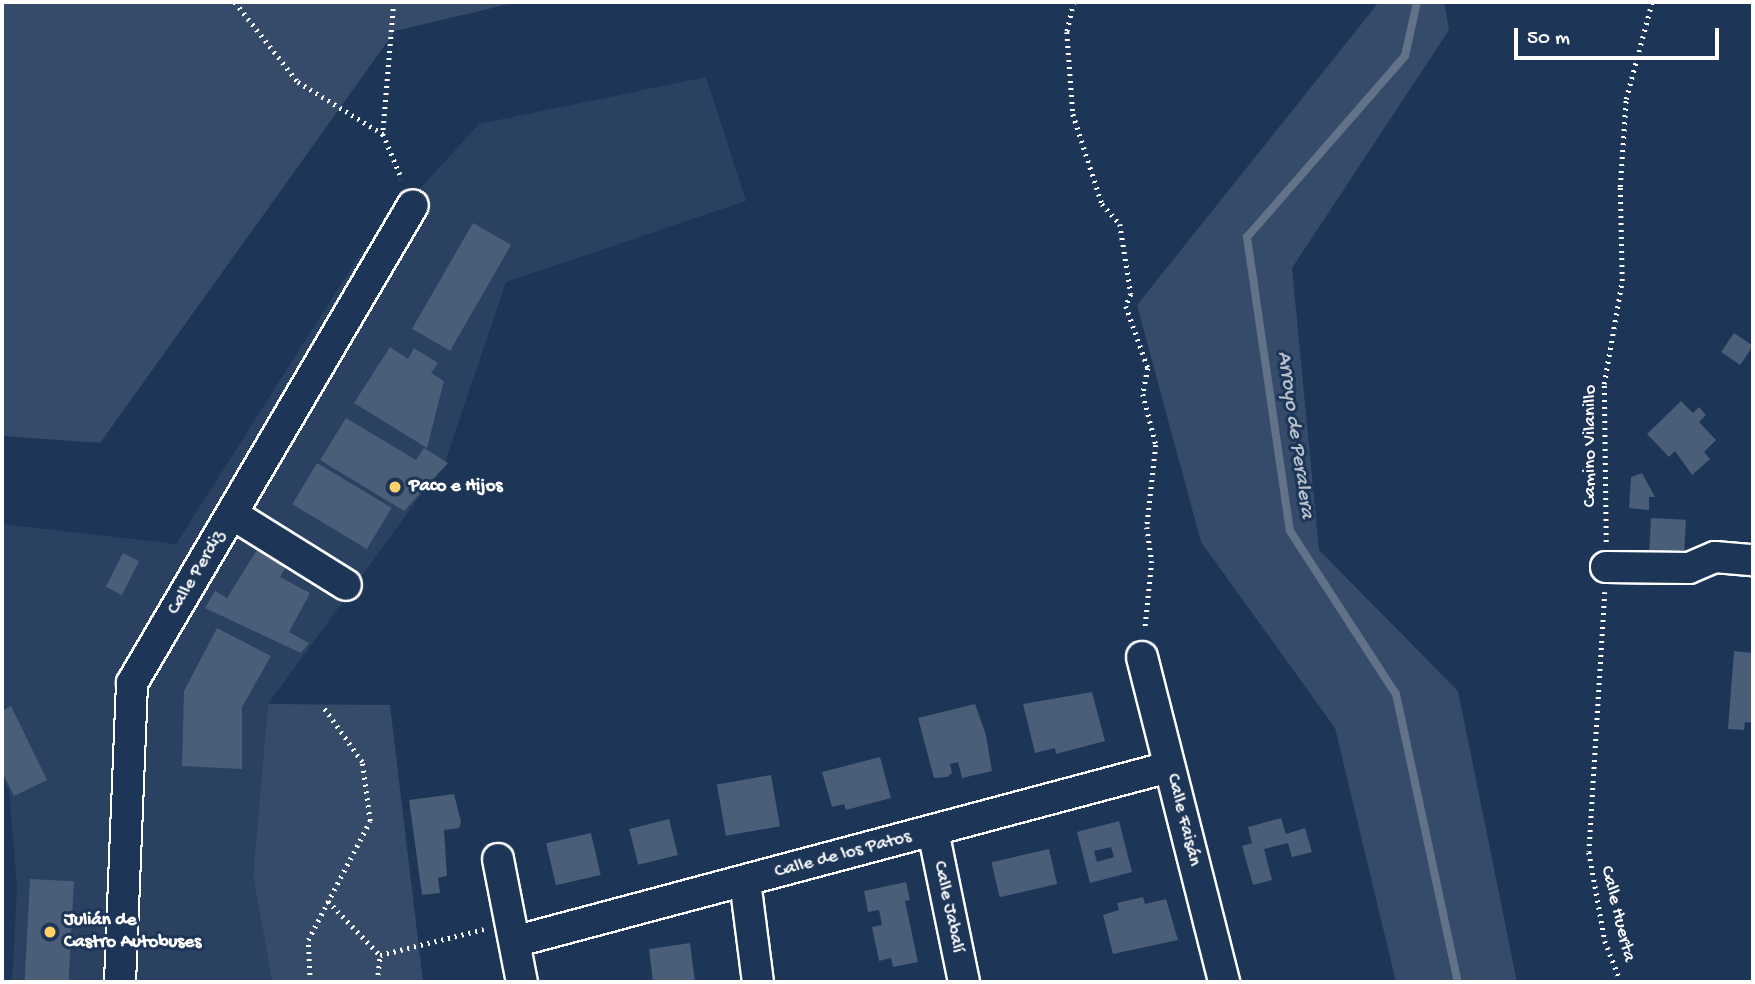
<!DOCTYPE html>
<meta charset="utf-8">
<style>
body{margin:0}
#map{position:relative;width:1755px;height:984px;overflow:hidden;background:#1d3557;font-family:"Gochi Hand",sans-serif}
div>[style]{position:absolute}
.built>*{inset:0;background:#2a4161}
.green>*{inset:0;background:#364b69}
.stream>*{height:8px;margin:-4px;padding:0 4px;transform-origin:4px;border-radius:4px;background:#617289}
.building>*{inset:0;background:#4a5d79;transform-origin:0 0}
.path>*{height:4.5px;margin-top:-2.25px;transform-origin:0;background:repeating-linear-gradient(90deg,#fff 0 2px,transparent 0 7px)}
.roads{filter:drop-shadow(2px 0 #fff) drop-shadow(-2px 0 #fff) drop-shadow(0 2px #fff) drop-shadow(0 -2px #fff)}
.street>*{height:30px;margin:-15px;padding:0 15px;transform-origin:15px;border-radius:15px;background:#1d3557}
.dots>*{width:19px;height:19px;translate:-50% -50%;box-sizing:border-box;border:4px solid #1d3557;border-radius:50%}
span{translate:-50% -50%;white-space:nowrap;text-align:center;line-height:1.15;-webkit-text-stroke:6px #1d3557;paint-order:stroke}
.street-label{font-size:19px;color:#fff}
.poi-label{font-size:19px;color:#fff;font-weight:700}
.left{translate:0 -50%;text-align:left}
.water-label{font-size:21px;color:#b8c0ca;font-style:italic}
.frame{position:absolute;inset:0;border:4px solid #fff;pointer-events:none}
.scale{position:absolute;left:1514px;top:28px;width:205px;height:32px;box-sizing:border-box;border:4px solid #fff;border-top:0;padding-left:9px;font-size:21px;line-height:24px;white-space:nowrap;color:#fff;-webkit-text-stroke:5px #1d3557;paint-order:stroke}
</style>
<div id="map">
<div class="built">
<i style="clip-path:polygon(706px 77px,746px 201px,506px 282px,445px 462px,268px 704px,253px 875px,272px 982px,12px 982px,17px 886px,9px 790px,2px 776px,2px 524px,176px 544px,361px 253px,479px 124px)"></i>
</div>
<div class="green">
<i style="clip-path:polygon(2px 2px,517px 2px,395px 31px,100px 443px,2px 436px)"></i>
<i style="clip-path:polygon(1379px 2px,1444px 2px,1449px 30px,1292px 268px,1319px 550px,1458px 691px,1517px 982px,1396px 982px,1335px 728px,1201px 542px,1137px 305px)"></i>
<i style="clip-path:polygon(268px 704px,390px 705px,423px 982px,272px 982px,253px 875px)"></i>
</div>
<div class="stream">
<i style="left:1417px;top:2px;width:55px;rotate:102.5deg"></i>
<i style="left:1405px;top:56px;width:240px;rotate:131.1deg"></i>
<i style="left:1247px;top:237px;width:297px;rotate:81.7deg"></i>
<i style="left:1290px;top:531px;width:194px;rotate:57deg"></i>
<i style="left:1396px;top:694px;width:295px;rotate:77.9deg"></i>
</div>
<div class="building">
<i style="left:473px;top:223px;width:44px;height:122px;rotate:30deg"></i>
<i style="left:1734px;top:333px;width:23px;height:23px;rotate:34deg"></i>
<i style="clip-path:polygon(390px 347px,408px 359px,414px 348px,438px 363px,431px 373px,444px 381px,427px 448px,354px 403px)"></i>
<i style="clip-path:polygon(1681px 401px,1693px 413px,1699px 407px,1706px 415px,1699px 422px,1716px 440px,1704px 452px,1710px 459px,1692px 475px,1675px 451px,1669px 457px,1647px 434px)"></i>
<i style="clip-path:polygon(346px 418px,416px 460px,424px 448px,448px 463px,404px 511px,320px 460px)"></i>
<i style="left:317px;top:463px;width:87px;height:48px;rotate:31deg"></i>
<i style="clip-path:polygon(1642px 473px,1655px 497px,1649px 497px,1649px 510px,1629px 508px,1631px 477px)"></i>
<i style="left:1651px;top:518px;width:35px;height:34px;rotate:3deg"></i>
<i style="clip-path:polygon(258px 548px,287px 565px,280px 577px,310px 593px,289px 632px,309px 643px,301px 653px,205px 608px,215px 591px,227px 598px)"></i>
<i style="left:123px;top:553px;width:18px;height:38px;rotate:27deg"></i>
<i style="clip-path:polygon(217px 628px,271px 656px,242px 707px,242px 769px,182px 766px,184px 691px)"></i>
<i style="clip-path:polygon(1734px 651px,1753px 653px,1753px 723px,1745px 722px,1744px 730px,1728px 729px)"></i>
<i style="clip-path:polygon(1092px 692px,1105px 741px,1056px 754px,1055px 748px,1035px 753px,1023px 704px)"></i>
<i style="clip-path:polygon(975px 704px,986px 735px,992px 771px,962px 778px,958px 762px,950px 764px,952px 773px,947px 777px,934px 778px,918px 718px)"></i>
<i style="clip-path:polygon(11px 706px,47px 780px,14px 796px,2px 772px,2px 711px)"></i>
<i style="clip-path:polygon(880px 757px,891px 798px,846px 810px,844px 804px,832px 807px,822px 772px)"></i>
<i style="left:771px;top:775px;width:52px;height:55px;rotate:80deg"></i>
<i style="clip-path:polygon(454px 794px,461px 822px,459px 828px,444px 830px,447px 876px,438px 878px,440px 893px,422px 895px,409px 800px)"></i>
<i style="clip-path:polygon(1281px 818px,1286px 834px,1305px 828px,1312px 852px,1292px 857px,1288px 843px,1264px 849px,1272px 880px,1253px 885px,1242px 846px,1252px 843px,1248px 827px)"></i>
<i style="left:669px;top:819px;width:37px;height:41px;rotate:76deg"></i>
<i style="clip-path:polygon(evenodd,1119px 821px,1132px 872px,1090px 883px,1077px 832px,1119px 821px,1111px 847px,1114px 857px,1097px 862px,1094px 851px,1111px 847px)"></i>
<i style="left:591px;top:833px;width:43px;height:46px;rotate:77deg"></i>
<i style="left:1049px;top:849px;width:36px;height:59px;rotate:77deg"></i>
<i style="left:30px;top:879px;width:44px;height:103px;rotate:3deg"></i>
<i style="clip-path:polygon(906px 882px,910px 900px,905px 901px,918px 962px,893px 967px,891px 958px,879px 961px,872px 927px,882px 925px,879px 910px,868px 912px,864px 891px)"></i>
<i style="clip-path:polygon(1143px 897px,1145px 904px,1166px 899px,1178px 940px,1113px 954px,1103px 915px,1119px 910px,1117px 903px)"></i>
<i style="clip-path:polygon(690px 943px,695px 982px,653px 982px,649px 949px)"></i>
</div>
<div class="path">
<i style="left:235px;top:2px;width:102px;rotate:51.8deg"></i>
<i style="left:298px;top:82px;width:100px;rotate:31.5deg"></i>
<i style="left:394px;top:2px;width:132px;rotate:94.8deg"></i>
<i style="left:383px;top:134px;width:49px;rotate:67.1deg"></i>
<i style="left:1074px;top:2px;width:31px;rotate:103deg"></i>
<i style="left:1067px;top:32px;width:82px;rotate:85.8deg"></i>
<i style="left:1073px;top:114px;width:95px;rotate:72.1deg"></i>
<i style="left:1102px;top:204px;width:27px;rotate:48deg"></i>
<i style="left:1120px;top:224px;width:71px;rotate:81.1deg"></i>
<i style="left:1131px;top:294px;width:13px;rotate:113deg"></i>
<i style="left:1126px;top:306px;width:66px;rotate:70.5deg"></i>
<i style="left:1148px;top:368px;width:26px;rotate:101deg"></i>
<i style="left:1143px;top:394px;width:53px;rotate:75.7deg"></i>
<i style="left:1156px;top:445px;width:82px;rotate:96.3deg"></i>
<i style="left:1147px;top:527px;width:34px;rotate:82deg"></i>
<i style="left:1152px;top:561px;width:69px;rotate:95.8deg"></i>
<i style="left:1606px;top:542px;width:158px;rotate:-90.7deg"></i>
<i style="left:1604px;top:384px;width:105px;rotate:-80.1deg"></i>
<i style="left:1622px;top:281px;width:94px;rotate:-91.2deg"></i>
<i style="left:1620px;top:187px;width:88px;rotate:-86.1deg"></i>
<i style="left:1626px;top:99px;width:100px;rotate:-75deg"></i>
<i style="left:1605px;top:592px;width:260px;rotate:93.5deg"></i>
<i style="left:1589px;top:852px;width:90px;rotate:79.8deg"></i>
<i style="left:1605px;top:941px;width:44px;rotate:68.7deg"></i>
<i style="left:328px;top:901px;width:75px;rotate:46.1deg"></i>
<i style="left:380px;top:955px;width:107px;rotate:-14deg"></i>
<i style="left:310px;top:982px;width:42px;rotate:-92.7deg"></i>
<i style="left:308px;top:940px;width:134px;rotate:-62.5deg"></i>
<i style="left:370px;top:821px;width:60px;rotate:-97.7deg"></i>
<i style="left:362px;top:762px;width:67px;rotate:-125.3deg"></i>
<i style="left:377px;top:982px;width:27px;rotate:-84deg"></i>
</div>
<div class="roads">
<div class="street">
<i style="left:232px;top:514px;width:134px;rotate:31.9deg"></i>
<i style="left:1606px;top:567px;width:83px;rotate:0.7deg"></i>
<i style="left:1689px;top:568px;width:28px;rotate:-23deg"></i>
<i style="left:1715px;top:557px;width:38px;rotate:5deg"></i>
<i style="left:1142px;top:657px;width:335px;rotate:75.8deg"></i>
<i style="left:933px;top:831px;width:154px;rotate:78.4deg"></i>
<i style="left:498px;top:859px;width:125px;rotate:79deg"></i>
<i style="left:745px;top:881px;width:102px;rotate:82.7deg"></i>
<i style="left:517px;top:941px;width:675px;rotate:-14.94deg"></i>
<i style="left:120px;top:982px;width:299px;rotate:-87.7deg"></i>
<i style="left:132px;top:683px;width:554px;rotate:-59.55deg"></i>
</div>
</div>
<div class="dots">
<i style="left:395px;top:487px;background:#ffd166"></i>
<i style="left:50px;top:932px;background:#ffd166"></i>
</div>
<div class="street-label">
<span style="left:1591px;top:446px;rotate:-90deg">Camino Vilanillo</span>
<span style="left:197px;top:573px;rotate:-59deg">Calle Perdiz</span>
<span style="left:1183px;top:820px;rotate:76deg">Calle Faisán</span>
<span style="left:843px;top:855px;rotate:-15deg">Calle de los Patos</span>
<span style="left:948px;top:907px;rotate:78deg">Calle Jabalí</span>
<span style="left:1617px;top:914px;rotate:76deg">Calle Huerta</span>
</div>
<div class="poi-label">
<span class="left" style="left:409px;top:487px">Paco e Hijos</span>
<span class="left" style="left:64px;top:932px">Julián de<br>Castro Autobuses</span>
</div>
<div class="water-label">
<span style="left:1294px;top:435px;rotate:82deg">Arroyo de Peralera</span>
</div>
<div class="frame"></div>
<div class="scale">50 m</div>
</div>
